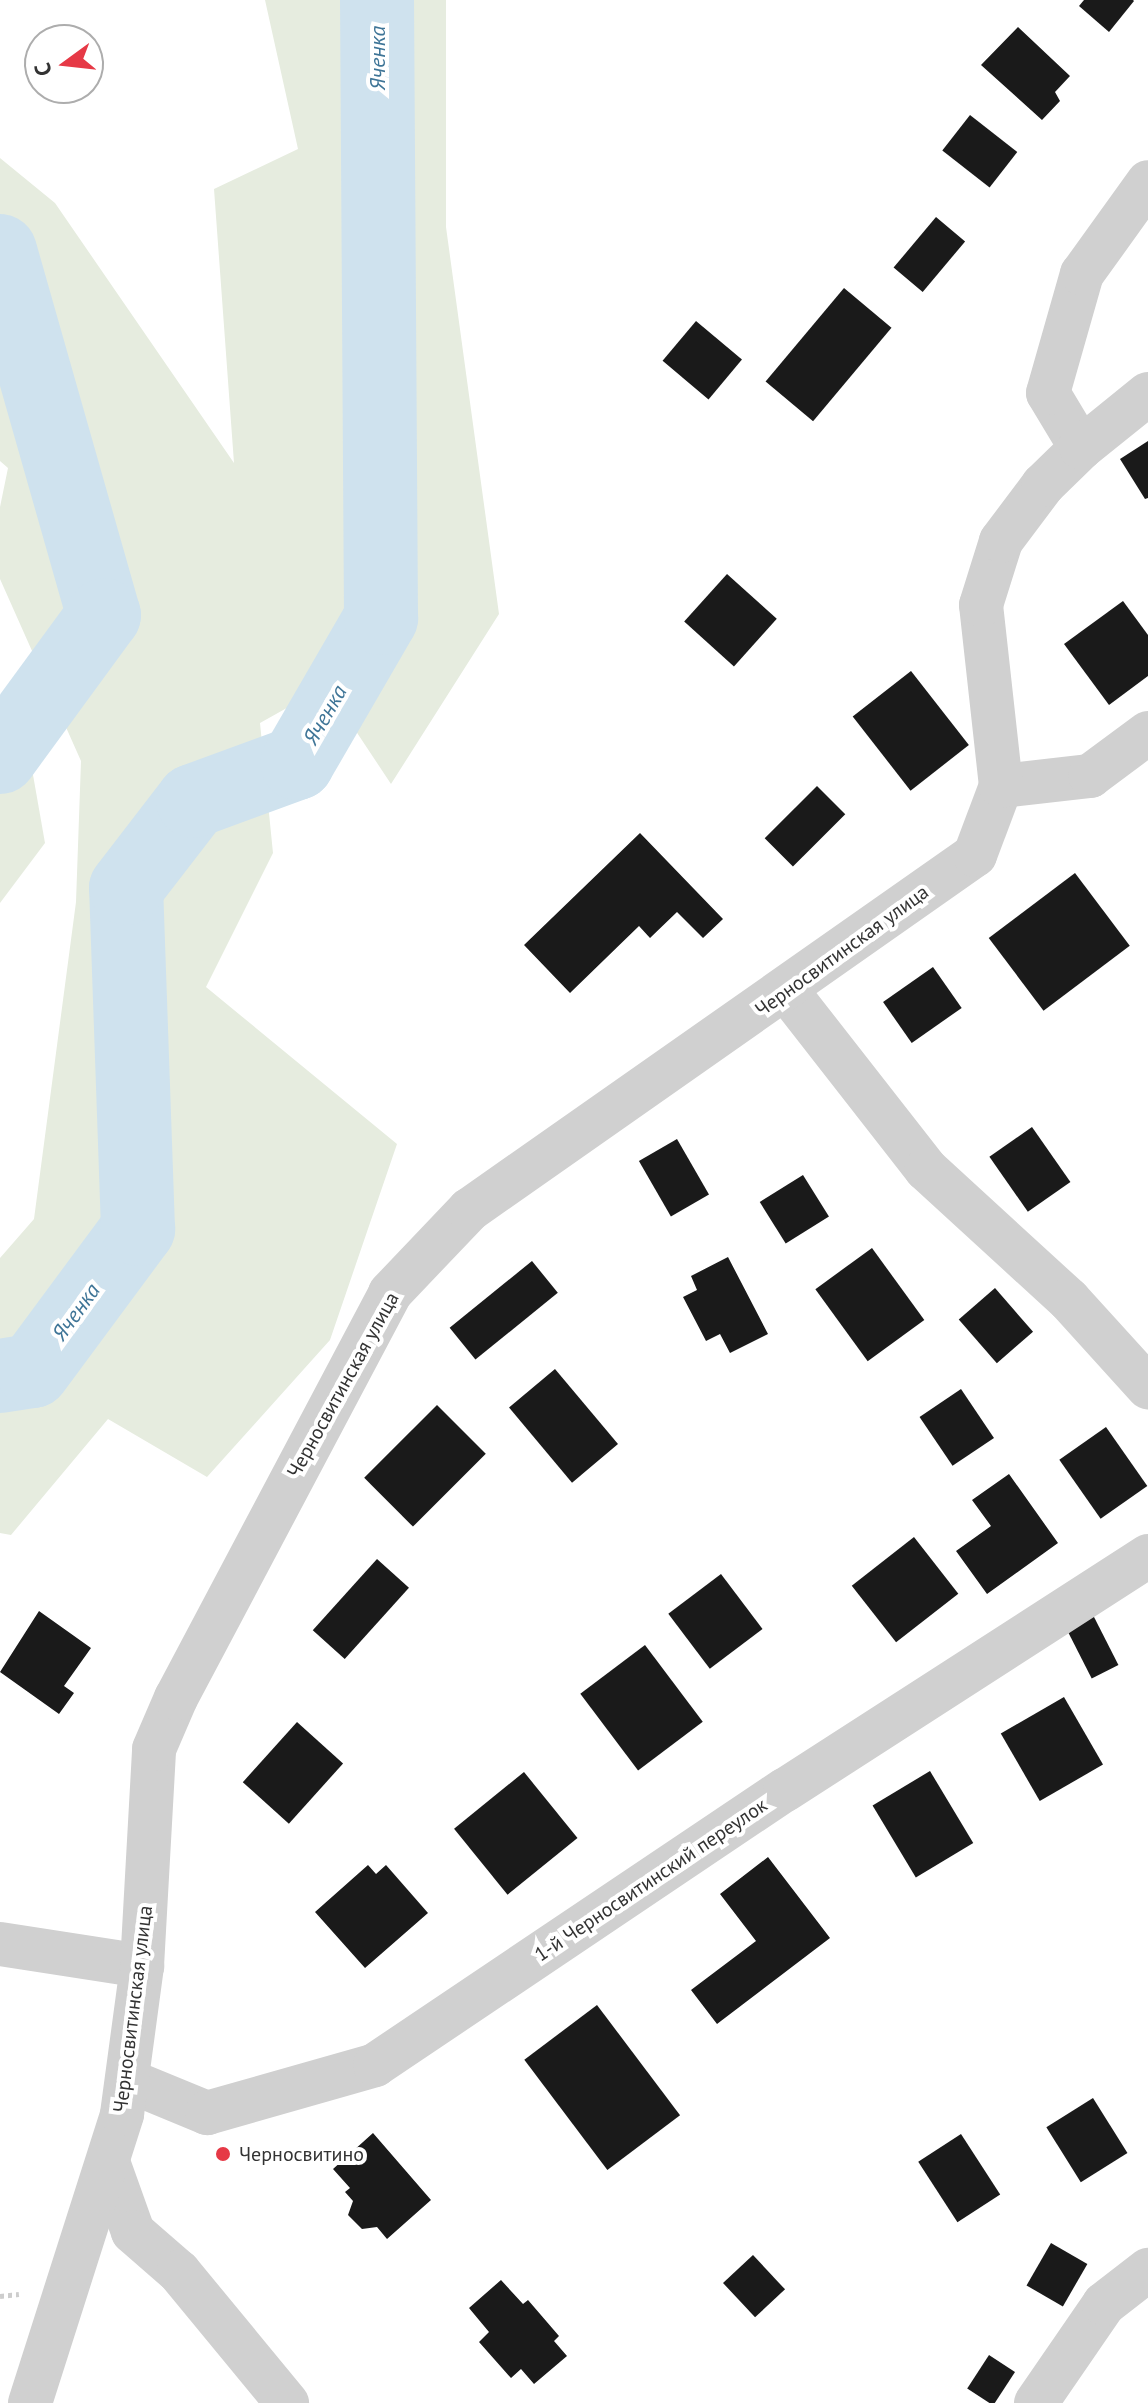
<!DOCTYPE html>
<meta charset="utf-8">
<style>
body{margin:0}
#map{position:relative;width:1148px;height:2403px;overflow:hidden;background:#fff;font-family:"PT Sans",sans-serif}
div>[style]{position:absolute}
.green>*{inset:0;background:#e6ecdf}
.river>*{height:74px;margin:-37px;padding:0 37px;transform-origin:37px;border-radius:37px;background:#cfe2ee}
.building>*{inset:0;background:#1a1a1a;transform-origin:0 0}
.path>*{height:5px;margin-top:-2.5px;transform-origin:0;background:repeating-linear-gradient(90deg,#cdcdcd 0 4px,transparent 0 8px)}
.minor>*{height:44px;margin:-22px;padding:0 22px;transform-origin:22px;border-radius:22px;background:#d0d0d0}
.dots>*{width:22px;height:22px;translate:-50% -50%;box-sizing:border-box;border:4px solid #fff;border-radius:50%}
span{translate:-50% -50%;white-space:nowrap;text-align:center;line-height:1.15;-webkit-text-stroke:8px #fff;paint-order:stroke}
.street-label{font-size:20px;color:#333}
.poi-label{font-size:20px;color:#333}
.left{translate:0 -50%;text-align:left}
.water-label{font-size:22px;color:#3f7597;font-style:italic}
.north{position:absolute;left:24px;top:24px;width:80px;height:80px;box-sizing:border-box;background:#fff;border:2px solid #adadad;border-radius:50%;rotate:255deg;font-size:22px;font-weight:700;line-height:32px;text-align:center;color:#333}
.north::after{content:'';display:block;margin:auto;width:28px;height:36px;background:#e63946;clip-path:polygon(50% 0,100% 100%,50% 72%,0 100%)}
</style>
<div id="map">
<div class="green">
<i style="clip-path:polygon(265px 0,446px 0,446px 227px,499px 614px,391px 784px,326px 686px,260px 723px,273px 853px,206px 987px,397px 1144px,330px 1340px,207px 1477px,108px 1419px,11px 1535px,0 1533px,0 1258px,34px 1219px,76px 902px,81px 761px,0 579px,0 507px,8px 468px,0 461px,0 158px,55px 203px,234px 463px,214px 189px,298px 149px)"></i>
<i style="clip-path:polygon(20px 701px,45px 843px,0 903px,0 714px)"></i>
</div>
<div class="river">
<i style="left:0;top:251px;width:379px;rotate:74.1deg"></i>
<i style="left:104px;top:615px;width:176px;rotate:126.2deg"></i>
<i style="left:0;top:1376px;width:33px;rotate:-9deg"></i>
<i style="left:33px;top:1371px;width:177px;rotate:-53.5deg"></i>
<i style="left:138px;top:1229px;width:341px;rotate:-92deg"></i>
<i style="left:126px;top:888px;width:110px;rotate:-52.4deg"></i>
<i style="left:193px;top:801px;width:111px;rotate:-20.1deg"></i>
<i style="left:297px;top:763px;width:168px;rotate:-59.9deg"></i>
<i style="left:381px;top:618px;width:618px;rotate:-90.37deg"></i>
</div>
<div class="building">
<i style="clip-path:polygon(1084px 0,1133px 0,1134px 1px,1109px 32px,1079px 6px)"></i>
<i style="clip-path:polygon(1018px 27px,1070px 76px,1055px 92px,1060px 101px,1042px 120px,981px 65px)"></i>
<i style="left:970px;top:115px;width:60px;height:45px;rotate:38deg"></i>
<i style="left:936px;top:217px;width:38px;height:66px;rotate:40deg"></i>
<i style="left:844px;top:288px;width:62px;height:122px;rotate:40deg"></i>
<i style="left:696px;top:321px;width:60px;height:52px;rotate:40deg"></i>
<i style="clip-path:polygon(1148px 441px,1148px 498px,1145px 499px,1120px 459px)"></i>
<i style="left:727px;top:574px;width:67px;height:64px;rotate:42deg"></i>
<i style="clip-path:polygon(1123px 601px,1148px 635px,1148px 676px,1109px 705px,1064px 644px)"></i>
<i style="left:911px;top:671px;width:94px;height:74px;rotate:52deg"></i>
<i style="left:817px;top:786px;width:40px;height:74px;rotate:45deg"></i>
<i style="clip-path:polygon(640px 833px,723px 919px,703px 938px,677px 912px,650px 938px,639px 926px,570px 993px,524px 945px)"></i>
<i style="left:1075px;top:873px;width:91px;height:108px;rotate:53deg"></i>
<i style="left:933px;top:967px;width:50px;height:61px;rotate:55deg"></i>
<i style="left:1032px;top:1127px;width:67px;height:52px;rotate:55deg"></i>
<i style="left:677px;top:1139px;width:64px;height:44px;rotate:60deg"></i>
<i style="left:803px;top:1175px;width:49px;height:51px;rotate:58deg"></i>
<i style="left:872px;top:1248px;width:89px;height:70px;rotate:54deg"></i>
<i style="clip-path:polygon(728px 1257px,768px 1334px,730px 1353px,720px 1334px,706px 1341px,683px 1297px,697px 1290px,691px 1276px)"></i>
<i style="left:532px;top:1261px;width:41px;height:106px;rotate:51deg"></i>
<i style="left:995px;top:1288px;width:58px;height:48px;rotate:49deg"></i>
<i style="left:555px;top:1369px;width:98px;height:60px;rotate:50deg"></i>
<i style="left:961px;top:1389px;width:59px;height:50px;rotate:56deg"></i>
<i style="left:437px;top:1405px;width:69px;height:103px;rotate:45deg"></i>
<i style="left:1106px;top:1427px;width:72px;height:57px;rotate:55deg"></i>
<i style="clip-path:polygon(1009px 1474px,1058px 1543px,987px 1594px,956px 1551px,991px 1526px,972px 1500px)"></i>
<i style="left:914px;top:1537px;width:72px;height:79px;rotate:52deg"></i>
<i style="left:377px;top:1559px;width:43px;height:96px;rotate:42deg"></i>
<i style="left:721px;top:1574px;width:69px;height:66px;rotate:53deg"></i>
<i style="clip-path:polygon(39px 1611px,91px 1648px,64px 1686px,74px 1693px,59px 1714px,0 1672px)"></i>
<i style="left:1093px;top:1615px;width:56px;height:30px;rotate:63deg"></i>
<i style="left:645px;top:1645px;width:96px;height:81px;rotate:53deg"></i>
<i style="left:1064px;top:1697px;width:78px;height:73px;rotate:60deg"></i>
<i style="left:297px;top:1722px;width:62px;height:81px;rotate:42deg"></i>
<i style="left:930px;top:1771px;width:84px;height:67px;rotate:59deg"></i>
<i style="left:524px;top:1772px;width:85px;height:90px;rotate:51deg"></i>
<i style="clip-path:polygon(768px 1857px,830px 1938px,717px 2024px,691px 1990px,756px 1941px,720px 1894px)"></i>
<i style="clip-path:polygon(368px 1865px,376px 1874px,386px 1865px,428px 1913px,365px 1968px,315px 1912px)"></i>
<i style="left:597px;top:2005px;width:138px;height:91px;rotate:53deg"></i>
<i style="left:1093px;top:2098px;width:65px;height:55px;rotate:58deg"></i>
<i style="clip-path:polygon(373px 2133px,431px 2200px,387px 2239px,377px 2227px,362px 2229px,348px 2215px,353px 2201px,345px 2192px,350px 2188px,333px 2169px)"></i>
<i style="left:961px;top:2134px;width:72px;height:51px;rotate:57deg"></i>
<i style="left:1051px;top:2243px;width:42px;height:49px;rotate:30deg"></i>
<i style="left:753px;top:2255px;width:47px;height:41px;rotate:47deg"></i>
<i style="clip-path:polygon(501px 2280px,523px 2304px,528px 2300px,559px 2336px,554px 2341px,567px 2356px,534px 2384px,521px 2369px,511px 2378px,479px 2342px,489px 2332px,469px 2308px)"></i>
<i style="left:989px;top:2355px;width:31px;height:40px;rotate:33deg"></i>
</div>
<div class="path">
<i style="left:0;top:2296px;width:19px;rotate:-6deg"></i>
</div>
<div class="minor">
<i style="left:1081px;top:448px;width:64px;rotate:-121deg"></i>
<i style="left:1048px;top:393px;width:124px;rotate:-74.1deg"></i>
<i style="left:1082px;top:274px;width:113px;rotate:-54.3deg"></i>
<i style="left:1001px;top:786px;width:90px;rotate:-6.4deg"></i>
<i style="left:1090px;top:776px;width:72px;rotate:-36.6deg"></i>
<i style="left:787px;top:991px;width:226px;rotate:52deg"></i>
<i style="left:926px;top:1169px;width:194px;rotate:42.5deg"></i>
<i style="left:1069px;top:1300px;width:118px;rotate:47.8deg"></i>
<i style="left:0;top:1944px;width:144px;rotate:8.8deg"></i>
<i style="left:127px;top:2080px;width:87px;rotate:22.4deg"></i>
<i style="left:207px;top:2113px;width:175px;rotate:-15.9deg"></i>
<i style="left:375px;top:2065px;width:494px;rotate:-33.9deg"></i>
<i style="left:785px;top:1790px;width:432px;rotate:-32.8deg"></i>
<i style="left:108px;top:2162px;width:74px;rotate:70.3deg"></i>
<i style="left:133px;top:2232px;width:61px;rotate:41deg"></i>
<i style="left:179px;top:2272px;width:170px;rotate:50.5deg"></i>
<i style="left:30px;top:2403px;width:303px;rotate:-72.3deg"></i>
<i style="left:122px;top:2114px;width:149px;rotate:-82.3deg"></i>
<i style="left:142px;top:1966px;width:217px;rotate:-86.8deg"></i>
<i style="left:154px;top:1749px;width:56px;rotate:-66.7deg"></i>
<i style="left:176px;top:1698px;width:458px;rotate:-62.1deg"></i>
<i style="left:390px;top:1293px;width:115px;rotate:-46.4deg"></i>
<i style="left:469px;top:1210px;width:618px;rotate:-35.05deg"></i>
<i style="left:975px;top:855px;width:74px;rotate:-69.4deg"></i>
<i style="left:1001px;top:786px;width:182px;rotate:-96.3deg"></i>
<i style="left:981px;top:605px;width:67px;rotate:-72.6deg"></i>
<i style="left:1001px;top:541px;width:70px;rotate:-53.1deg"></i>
<i style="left:1043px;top:485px;width:53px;rotate:-44.2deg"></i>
<i style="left:1081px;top:448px;width:86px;rotate:-38.9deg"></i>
<i style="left:1036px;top:2403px;width:120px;rotate:-55.5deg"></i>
<i style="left:1104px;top:2304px;width:56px;rotate:-37.7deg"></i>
</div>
<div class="dots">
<i style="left:223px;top:2154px;background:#e63946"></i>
</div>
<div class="street-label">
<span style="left:842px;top:951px;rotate:-36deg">Черносвитинская улица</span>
<span style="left:343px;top:1385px;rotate:-61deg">Черносвитинская улица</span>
<span style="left:651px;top:1880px;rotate:-34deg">1-й Черносвитинский переулок</span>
<span style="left:133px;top:2009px;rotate:-83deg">Черносвитинская улица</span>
</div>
<div class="poi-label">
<span class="left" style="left:239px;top:2154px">Черносвитино</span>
</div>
<div class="water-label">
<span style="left:378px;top:58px;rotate:-90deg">Яченка</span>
<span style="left:325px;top:715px;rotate:-60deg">Яченка</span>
<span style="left:76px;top:1312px;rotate:-54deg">Яченка</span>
</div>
<div class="north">С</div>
</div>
